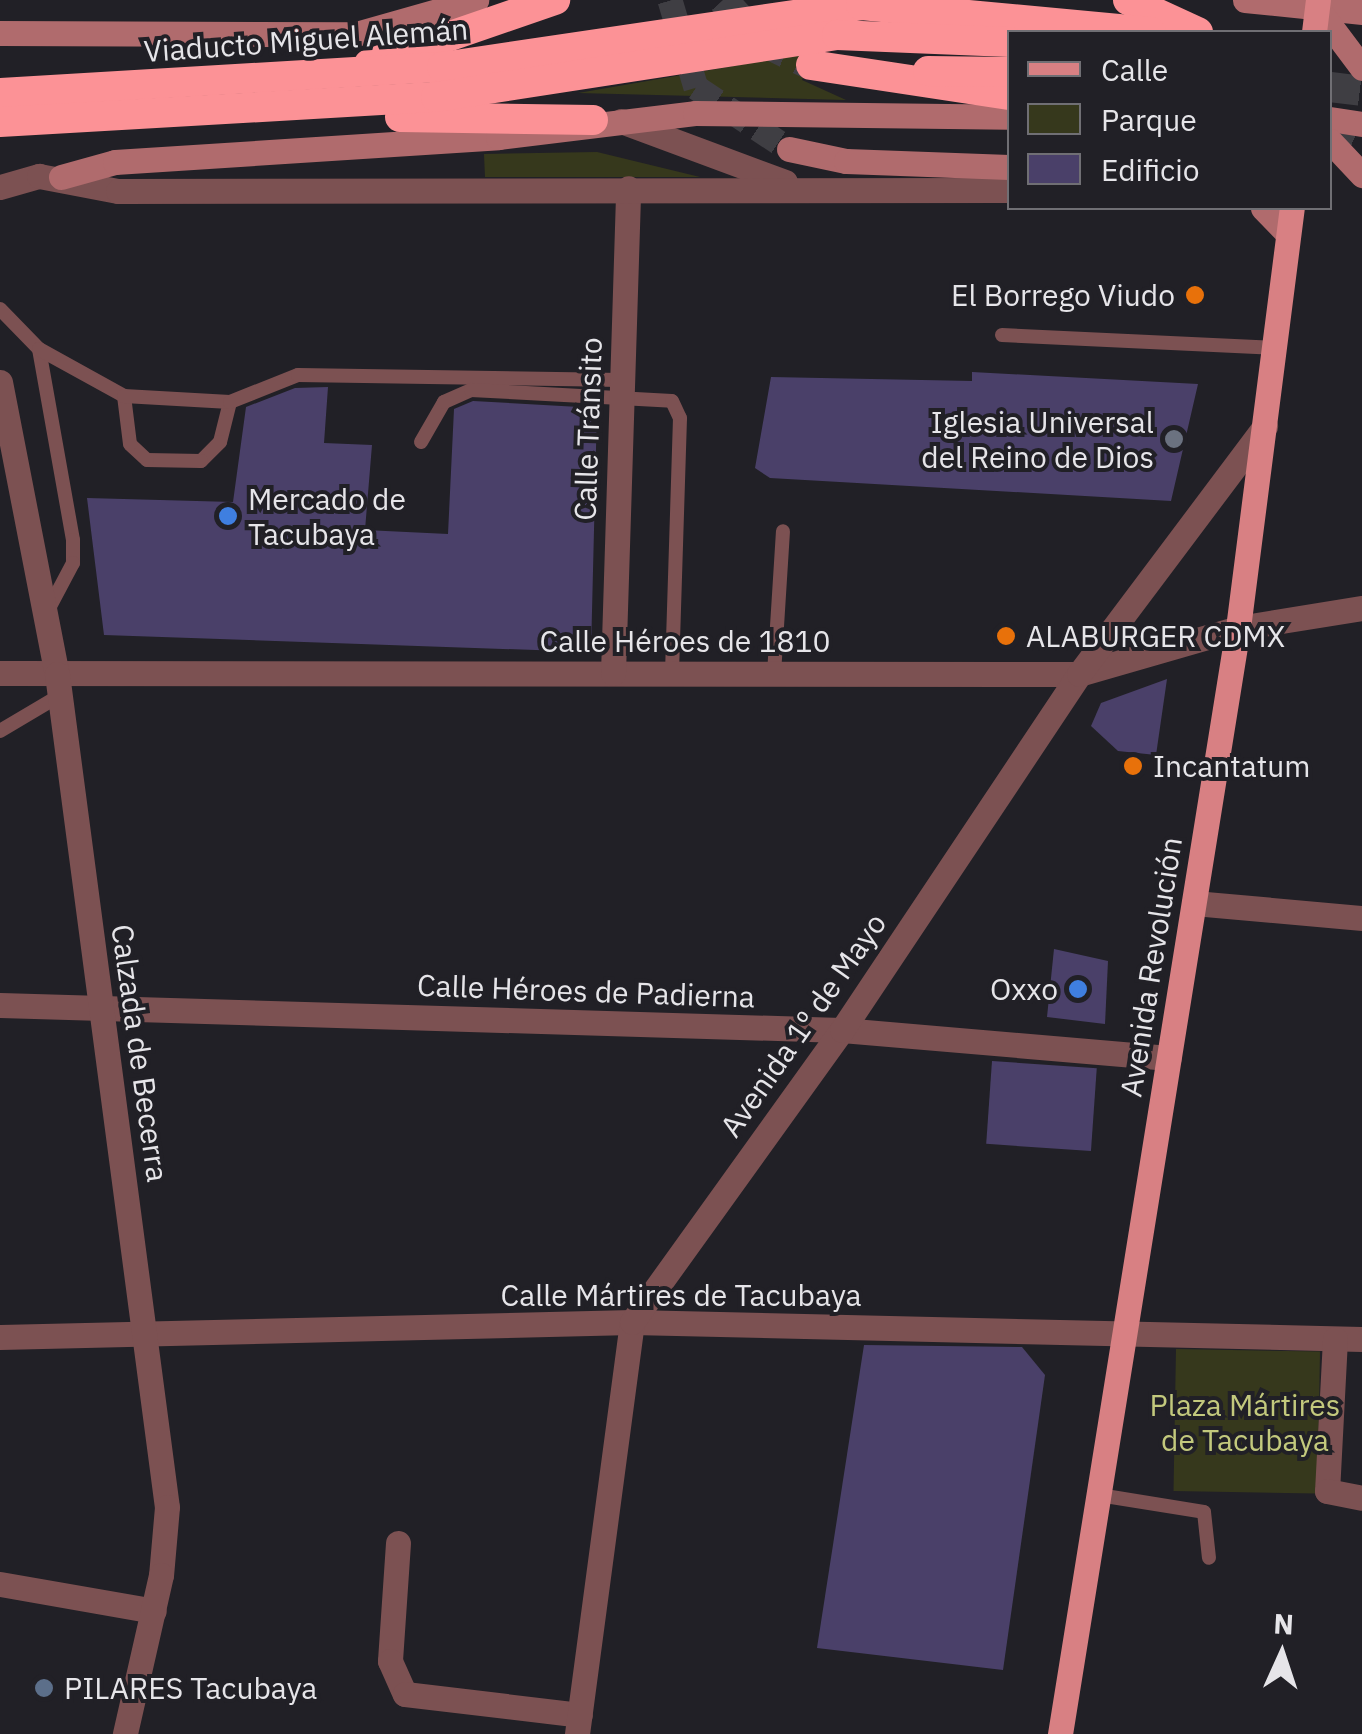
<!DOCTYPE html>
<meta charset="utf-8">
<style>
body{margin:0}
#map{position:relative;width:1362px;height:1734px;overflow:hidden;background:#212026;font-family:"IBM Plex Sans",sans-serif}
div>[style]{position:absolute}
.green>*{inset:0;background:#36381c;transform-origin:0 0}
.building>*{inset:0;background:#4a4069;transform-origin:0 0}
.secondary-tunnel>*{height:25px;margin-top:-12.5px;transform-origin:0;background:repeating-linear-gradient(90deg,#3f3e43 0 25px,transparent 0 37px)}
.motorway-tunnel>*{height:30px;margin-top:-15px;transform-origin:0;background:repeating-linear-gradient(90deg,#3f3e43 0 30px,transparent 0 45px)}
.service>*{height:14px;margin:-7px;padding:0 7px;transform-origin:7px;border-radius:7px;background:#7c5152}
.minor>*{height:25px;margin:-12.5px;padding:0 12.5px;transform-origin:12.5px;border-radius:12.5px;background:#7c5152}
.tertiary>*{height:25px;margin:-12.5px;padding:0 12.5px;transform-origin:12.5px;border-radius:12.5px;background:#7c5152}
.secondary>*{height:25px;margin:-12.5px;padding:0 12.5px;transform-origin:12.5px;border-radius:12.5px;background:#b06b6d}
.primary>*{height:25px;margin:-12.5px;padding:0 12.5px;transform-origin:12.5px;border-radius:12.5px;background:#d88083}
.motorway>*{height:30px;margin:-15px;padding:0 15px;transform-origin:15px;border-radius:15px;background:#fc9296}
.dots>*{width:28px;height:28px;translate:-50% -50%;box-sizing:border-box;border:5px solid #212026;border-radius:50%}
span{translate:-50% -50%;white-space:nowrap;text-align:center;line-height:1.15;-webkit-text-stroke:8px #212026;paint-order:stroke}
.street-label{font-size:30px;color:#e6e5e9}
.poi-label{font-size:30px;color:#e6e5e9}
.right{translate:-100% -50%;text-align:right}
.left{translate:0 -50%;text-align:left}
.park-label{font-size:30px;color:#c3c97d}
.legend{position:absolute;left:1007px;top:30px;width:325px;height:180px;box-sizing:border-box;background:#212026;border:2px solid #706f74;margin:0;padding:12px 18px;list-style:none;font-size:30px;color:#e6e5e9}
.legend li{display:flex;align-items:center;gap:20px;height:50px}
.legend b{width:50px;border:2px solid #706f74}
.north{position:absolute;left:1232px;top:1604px;width:100px;height:100px;-webkit-text-stroke:8px #212026;paint-order:stroke;rotate:3deg;font-size:28px;font-weight:700;line-height:40px;text-align:center;color:#e6e5e9}
.north::after{content:'';display:block;margin:auto;width:35px;height:45px;background:#e6e5e9;clip-path:polygon(50% 0,100% 100%,50% 72%,0 100%)}
</style>
<div id="map">
<div class="green">
<i style="clip-path:polygon(815px 52px,802px 80px,846px 100px,578px 93px)"></i>
<i style="clip-path:polygon(597px 152px,700px 177px,485px 177px,484px 154px)"></i>
<i style="left:1176px;top:1349px;width:144px;height:142px;rotate:1deg"></i>
</div>
<div class="building">
<i style="clip-path:polygon(972px 372px,1198px 384px,1171px 501px,770px 478px,755px 468px,771px 377px,972px 381px)"></i>
<i style="clip-path:polygon(328px 387px,324px 443px,372px 445px,365px 530px,448px 534px,454px 409px,473px 401px,597px 408px,591px 652px,104px 635px,87px 498px,233px 502px,246px 407px,295px 388px)"></i>
<i style="clip-path:polygon(1167px 679px,1156px 755px,1118px 751px,1091px 726px,1101px 703px)"></i>
<i style="clip-path:polygon(1054px 949px,1108px 961px,1105px 1024px,1047px 1017px)"></i>
<i style="left:992px;top:1061px;width:105px;height:83px;rotate:4deg"></i>
<i style="clip-path:polygon(864px 1345px,1022px 1347px,1045px 1375px,1003px 1670px,817px 1648px)"></i>
</div>
<div class="secondary-tunnel">
<i style="left:670px;top:0;width:91px;rotate:73.4deg"></i>
<i style="left:696px;top:87px;width:112px;rotate:33.7deg"></i>
<i style="left:1330px;top:131px;width:35px;rotate:25deg"></i>
</div>
<div class="motorway-tunnel">
<i style="left:723px;top:0;width:54px;rotate:48deg"></i>
<i style="left:759px;top:40px;width:58px;rotate:25.7deg"></i>
<i style="left:1330px;top:87px;width:32px;rotate:7deg"></i>
</div>
<div class="service">
<i style="left:0;top:309px;width:56px;rotate:45.7deg"></i>
<i style="left:39px;top:349px;width:194px;rotate:79.9deg"></i>
<i style="left:73px;top:540px;width:23px;rotate:90deg"></i>
<i style="left:73px;top:563px;width:58px;rotate:117.9deg"></i>
<i style="left:1002px;top:335px;width:272px;rotate:2.7deg"></i>
<i style="left:39px;top:349px;width:97px;rotate:28.9deg"></i>
<i style="left:230px;top:402px;width:41px;rotate:104deg"></i>
<i style="left:220px;top:442px;width:27px;rotate:135deg"></i>
<i style="left:201px;top:461px;width:54px;rotate:-178.9deg"></i>
<i style="left:147px;top:460px;width:23px;rotate:-137deg"></i>
<i style="left:130px;top:444px;width:48px;rotate:-97.1deg"></i>
<i style="left:124px;top:396px;width:106px;rotate:3.2deg"></i>
<i style="left:230px;top:402px;width:73px;rotate:-21.7deg"></i>
<i style="left:298px;top:375px;width:324px;rotate:0.9deg"></i>
<i style="left:421px;top:442px;width:46px;rotate:-60.1deg"></i>
<i style="left:444px;top:402px;width:30px;rotate:-24deg"></i>
<i style="left:471px;top:390px;width:201px;rotate:3.1deg"></i>
<i style="left:672px;top:401px;width:19px;rotate:65deg"></i>
<i style="left:680px;top:418px;width:256px;rotate:91.8deg"></i>
<i style="left:774px;top:674px;width:143px;rotate:-86.4deg"></i>
<i style="left:0;top:731px;width:69px;rotate:-30.7deg"></i>
<i style="left:1099px;top:1495px;width:106px;rotate:9.2deg"></i>
<i style="left:1204px;top:1512px;width:46px;rotate:83.8deg"></i>
</div>
<div class="minor">
<i style="left:0;top:673px;width:1079px;rotate:0.05deg"></i>
<i style="left:1079px;top:674px;width:166px;rotate:-16.1deg"></i>
<i style="left:1238px;top:628px;width:126px;rotate:-9.2deg"></i>
<i style="left:613px;top:673px;width:485px;rotate:-88.2deg"></i>
<i style="left:1194px;top:903px;width:169px;rotate:5.1deg"></i>
<i style="left:0;top:1005px;width:842px;rotate:1.7deg"></i>
<i style="left:842px;top:1030px;width:328px;rotate:4.9deg"></i>
<i style="left:0;top:1337px;width:632px;rotate:-1.36deg"></i>
<i style="left:632px;top:1322px;width:730px;rotate:1.33deg"></i>
<i style="left:1335px;top:1339px;width:152px;rotate:93deg"></i>
<i style="left:1327px;top:1491px;width:36px;rotate:11deg"></i>
<i style="left:398px;top:1543px;width:118px;rotate:93.9deg"></i>
<i style="left:390px;top:1661px;width:36px;rotate:66deg"></i>
<i style="left:405px;top:1694px;width:176px;rotate:6.8deg"></i>
<i style="left:0;top:1584px;width:156px;rotate:9.9deg"></i>
<i style="left:577px;top:1734px;width:416px;rotate:-82.4deg"></i>
<i style="left:632px;top:1322px;width:360px;rotate:-54.3deg"></i>
<i style="left:842px;top:1030px;width:428px;rotate:-56.3deg"></i>
<i style="left:1079px;top:674px;width:310px;rotate:-53.1deg"></i>
</div>
<div class="tertiary">
<i style="left:621px;top:121px;width:175px;rotate:20.4deg"></i>
<i style="left:0;top:187px;width:41px;rotate:-15.8deg"></i>
<i style="left:39px;top:176px;width:80px;rotate:10.8deg"></i>
<i style="left:118px;top:191px;width:891px;rotate:-0.06deg"></i>
<i style="left:0;top:382px;width:298px;rotate:79deg"></i>
<i style="left:57px;top:674px;width:840px;rotate:82.48deg"></i>
<i style="left:167px;top:1507px;width:68px;rotate:95deg"></i>
<i style="left:161px;top:1575px;width:163px;rotate:102.8deg"></i>
</div>
<div class="secondary">
<i style="left:1245px;top:0;width:118px;rotate:5.9deg"></i>
<i style="left:1317px;top:8px;width:75px;rotate:53.1deg"></i>
<i style="left:0;top:33px;width:356px;rotate:0.2deg"></i>
<i style="left:356px;top:34px;width:125px;rotate:-15.8deg"></i>
<i style="left:1330px;top:119px;width:32px;rotate:9deg"></i>
<i style="left:1330px;top:141px;width:47px;rotate:46.7deg"></i>
<i style="left:789px;top:149px;width:58px;rotate:11.9deg"></i>
<i style="left:846px;top:161px;width:163px;rotate:2.1deg"></i>
<i style="left:61px;top:177px;width:56px;rotate:-15.5deg"></i>
<i style="left:115px;top:162px;width:384px;rotate:-3.7deg"></i>
<i style="left:498px;top:137px;width:198px;rotate:-6.9deg"></i>
<i style="left:695px;top:113px;width:314px;rotate:0.7deg"></i>
<i style="left:1263px;top:208px;width:36px;rotate:46deg"></i>
</div>
<div class="primary">
<i style="left:1314px;top:32px;width:32px;rotate:-83deg"></i>
<i style="left:1060px;top:1734px;width:1120px;rotate:-80.86deg"></i>
<i style="left:1238px;top:628px;width:423px;rotate:-82.7deg"></i>
</div>
<div class="motorway">
<i style="left:1128px;top:0;width:77px;rotate:24.6deg"></i>
<i style="left:369px;top:64px;width:197px;rotate:-19deg"></i>
<i style="left:811px;top:65px;width:200px;rotate:8.6deg"></i>
<i style="left:928px;top:71px;width:81px;rotate:0.7deg"></i>
<i style="left:0;top:93px;width:443px;rotate:-3.4deg"></i>
<i style="left:442px;top:67px;width:424px;rotate:-8.4deg"></i>
<i style="left:861px;top:5px;width:291px;rotate:5.3deg"></i>
<i style="left:400px;top:117px;width:193px;rotate:0.9deg"></i>
<i style="left:0;top:122px;width:437px;rotate:-3.3deg"></i>
<i style="left:436px;top:97px;width:406px;rotate:-8.8deg"></i>
<i style="left:837px;top:35px;width:172px;rotate:2.3deg"></i>
</div>
<div class="dots">
<i style="left:1195px;top:295px;background:#e8710a"></i>
<i style="left:1174px;top:439px;background:#6b7280"></i>
<i style="left:228px;top:516px;background:#3f7fe0"></i>
<i style="left:1006px;top:636px;background:#e8710a"></i>
<i style="left:1133px;top:766px;background:#e8710a"></i>
<i style="left:1078px;top:989px;background:#3f7fe0"></i>
<i style="left:44px;top:1688px;background:#5c6f8a"></i>
</div>
<div class="street-label">
<span style="left:306px;top:40px;rotate:-4deg">Viaducto Miguel Alemán</span>
<span style="left:588px;top:429px;rotate:-88deg">Calle Tránsito</span>
<span style="left:685px;top:641px">Calle Héroes de 1810</span>
<span style="left:1151px;top:967px;rotate:-81deg">Avenida Revolución</span>
<span style="left:586px;top:991px;rotate:2deg">Calle Héroes de Padierna</span>
<span style="left:803px;top:1025px;rotate:-55deg">Avenida 1º de Mayo</span>
<span style="left:140px;top:1053px;rotate:82deg">Calzada de Becerra</span>
<span style="left:681px;top:1295px">Calle Mártires de Tacubaya</span>
</div>
<div class="poi-label">
<span class="right" style="left:1175px;top:295px">El Borrego Viudo</span>
<span class="right" style="left:1154px;top:439px">Iglesia Universal<br>del Reino de Dios</span>
<span class="left" style="left:248px;top:516px">Mercado de<br>Tacubaya</span>
<span class="left" style="left:1026px;top:636px">ALABURGER CDMX</span>
<span class="left" style="left:1153px;top:766px">Incantatum</span>
<span class="right" style="left:1058px;top:989px">Oxxo</span>
<span class="left" style="left:64px;top:1688px">PILARES Tacubaya</span>
</div>
<div class="park-label">
<span style="left:1245px;top:1422px">Plaza Mártires<br>de Tacubaya</span>
</div>
<ul class="legend">
<li><b style="height:12px;background:#d88083"></b>Calle</li>
<li><b style="height:28px;background:#36381c"></b>Parque</li>
<li><b style="height:28px;background:#4a4069"></b>Edificio</li>
</ul>
<div class="north">N</div>
</div>
